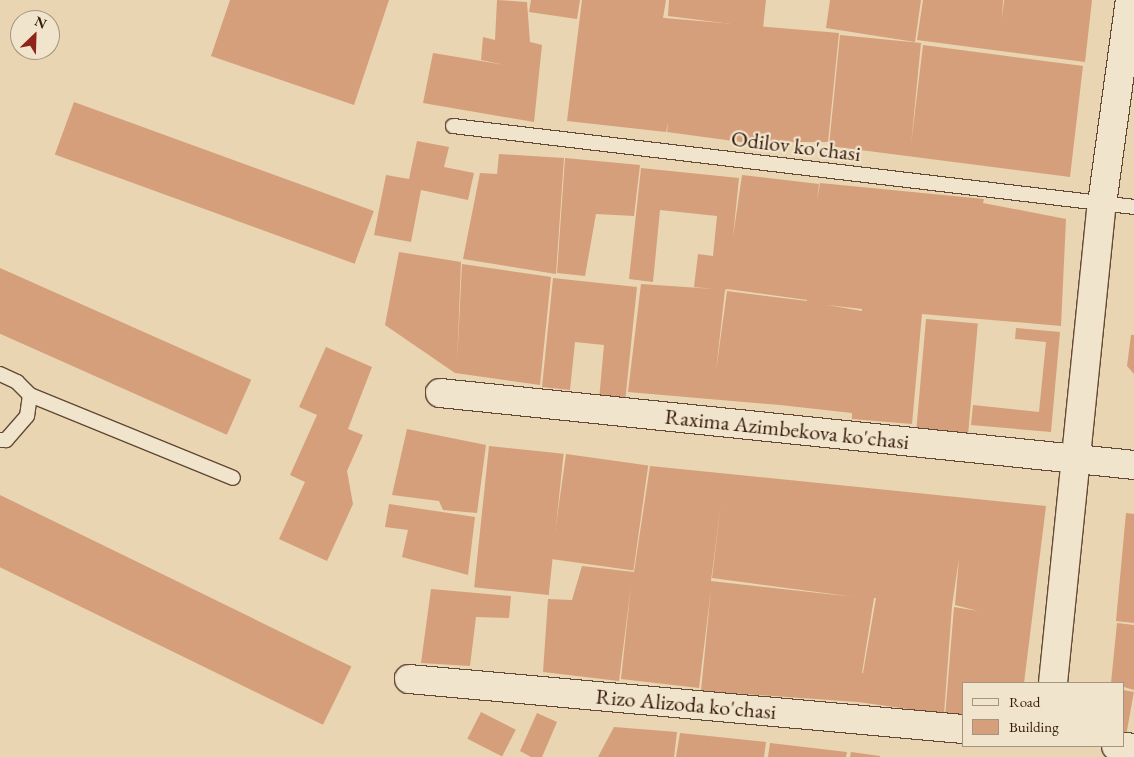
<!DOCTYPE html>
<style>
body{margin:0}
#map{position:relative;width:1134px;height:757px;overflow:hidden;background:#e9d5b1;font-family:"EB Garamond",serif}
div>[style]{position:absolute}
.building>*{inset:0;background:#d59f7b;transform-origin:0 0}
.roads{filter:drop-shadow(1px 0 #634936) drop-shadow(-1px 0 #634936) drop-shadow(0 1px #634936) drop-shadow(0 -1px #634936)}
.lane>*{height:14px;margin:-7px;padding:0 7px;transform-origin:7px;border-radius:7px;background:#f1e4cc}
.street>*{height:28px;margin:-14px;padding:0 14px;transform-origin:14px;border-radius:14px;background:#f1e4cc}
span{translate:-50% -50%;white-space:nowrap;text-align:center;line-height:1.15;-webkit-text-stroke:4.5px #f1e4cc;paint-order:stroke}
.street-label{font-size:22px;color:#361a0d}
.legend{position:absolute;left:962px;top:682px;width:162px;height:65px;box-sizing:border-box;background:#f1e4cc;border:1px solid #a69380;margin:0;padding:6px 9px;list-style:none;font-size:15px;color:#361a0d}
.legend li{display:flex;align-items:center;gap:10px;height:25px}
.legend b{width:25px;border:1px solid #a69380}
.north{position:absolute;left:10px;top:10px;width:50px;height:50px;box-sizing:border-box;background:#f1e4cc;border:1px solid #a69380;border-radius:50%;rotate:24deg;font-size:14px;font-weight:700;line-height:20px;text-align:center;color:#361a0d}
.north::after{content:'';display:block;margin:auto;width:18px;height:22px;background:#8f2418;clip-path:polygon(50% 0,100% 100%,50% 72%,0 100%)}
</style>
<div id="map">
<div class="building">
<i style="clip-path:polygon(230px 0,389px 0,354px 105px,211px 56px)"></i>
<i style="clip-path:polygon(497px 0,527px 2px,530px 42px,542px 45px,534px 122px,423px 103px,433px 53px,505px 65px,481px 60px,483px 37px,495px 40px)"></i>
<i style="clip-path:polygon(531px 0,580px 0,577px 19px,529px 12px)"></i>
<i style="clip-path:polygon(582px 0,666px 0,663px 18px,641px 16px,839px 33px,828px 142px,741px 142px,667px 132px,668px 123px,666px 132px,567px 121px)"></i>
<i style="clip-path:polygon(669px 0,766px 0,763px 28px,668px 16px)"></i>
<i style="clip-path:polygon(830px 0,921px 0,915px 42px,826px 28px)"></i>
<i style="clip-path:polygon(923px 0,1003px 0,1002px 19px,1004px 0,1092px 0,1085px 62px,917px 40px)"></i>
<i style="clip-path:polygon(840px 35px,921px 43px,911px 145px,923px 45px,1083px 66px,1070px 177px,829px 146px)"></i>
<i style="left:74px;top:102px;width:319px;height:56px;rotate:20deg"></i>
<i style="clip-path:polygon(417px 141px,449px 147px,444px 167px,474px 173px,468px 200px,421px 190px,411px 242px,374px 235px,386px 175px,409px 179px)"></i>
<i style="clip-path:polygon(499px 154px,564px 158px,556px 274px,463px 259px,480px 173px,497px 174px)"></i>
<i style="clip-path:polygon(565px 158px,640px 165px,634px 216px,596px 214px,585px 276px,557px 273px)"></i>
<i style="clip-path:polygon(evenodd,641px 168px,739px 178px,733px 237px,742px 175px,819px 184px,817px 201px,820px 183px,984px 199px,983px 203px,1066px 219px,1061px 326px,922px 314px,912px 424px,852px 419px,852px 413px,780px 405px,628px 392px,641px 284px,714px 289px,694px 287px,698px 254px,713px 256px,717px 216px,660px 210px,653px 282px,629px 279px,641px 168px,725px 290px,727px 289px,807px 300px,807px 301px,727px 291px,716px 371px,725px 290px,641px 168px,827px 305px,862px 309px,862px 311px,827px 305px)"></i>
<i style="clip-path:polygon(399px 252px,461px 262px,457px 365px,462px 264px,551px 277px,540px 385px,455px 373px,385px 325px)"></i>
<i style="left:0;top:268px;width:275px;height:60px;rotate:24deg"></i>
<i style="clip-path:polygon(553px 278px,637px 287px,625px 402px,599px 400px,604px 345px,575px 342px,570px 390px,542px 387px)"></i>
<i style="left:926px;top:319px;width:52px;height:114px;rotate:5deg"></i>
<i style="clip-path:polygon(1016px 328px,1060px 332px,1051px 432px,971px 425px,973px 405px,1039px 412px,1046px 342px,1015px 339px)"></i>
<i style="clip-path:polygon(1131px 335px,1134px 335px,1134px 374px,1127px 366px)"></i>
<i style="clip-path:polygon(326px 347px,372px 367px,348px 429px,363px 435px,347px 471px,353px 504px,327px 561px,279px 539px,305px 482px,290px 475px,317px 415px,299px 407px)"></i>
<i style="clip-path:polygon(407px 429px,486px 445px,477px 513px,443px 510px,439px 501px,392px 495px)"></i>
<i style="left:489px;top:446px;width:75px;height:142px;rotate:6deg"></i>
<i style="left:566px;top:454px;width:83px;height:106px;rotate:8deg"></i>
<i style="clip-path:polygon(evenodd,650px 466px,1046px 506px,1024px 683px,963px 683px,963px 718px,945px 717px,954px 607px,978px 611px,955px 605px,959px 558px,952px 606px,944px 714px,858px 702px,701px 691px,711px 589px,699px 688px,621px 679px,631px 586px,619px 681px,543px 672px,548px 599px,572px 600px,582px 566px,634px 572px,650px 466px,721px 503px,712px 578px,855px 597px,711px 581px,721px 503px,650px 466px,874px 598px,876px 598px,863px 673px,862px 673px,874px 598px)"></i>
<i style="left:0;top:495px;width:391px;height:65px;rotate:26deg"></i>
<i style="clip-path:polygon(389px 504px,475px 517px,468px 575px,402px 557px,408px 530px,385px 527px)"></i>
<i style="clip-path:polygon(1126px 513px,1134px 514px,1134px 623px,1116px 621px)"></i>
<i style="clip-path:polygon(431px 589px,511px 596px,509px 618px,476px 617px,470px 666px,421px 663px)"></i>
<i style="clip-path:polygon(1117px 623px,1134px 625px,1134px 690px,1111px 683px)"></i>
<i style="left:1123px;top:690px;width:11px;height:45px;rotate:10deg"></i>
<i style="left:481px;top:712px;width:39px;height:30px;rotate:27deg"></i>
<i style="clip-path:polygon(537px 713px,557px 722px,542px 757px,531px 757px,520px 751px)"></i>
<i style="clip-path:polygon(614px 727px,677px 732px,674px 757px,598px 757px)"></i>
<i style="clip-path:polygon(680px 733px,766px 742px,764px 757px,676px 757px)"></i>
<i style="clip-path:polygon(770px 743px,847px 752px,846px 757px,768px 757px)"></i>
<i style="clip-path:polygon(851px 752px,880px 756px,880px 757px,850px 757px)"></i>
</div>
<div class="roads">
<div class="lane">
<i style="left:453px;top:126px;width:686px;rotate:6.78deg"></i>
<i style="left:0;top:374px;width:19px;rotate:25deg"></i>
<i style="left:17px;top:382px;width:18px;rotate:45deg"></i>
<i style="left:30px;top:395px;width:21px;rotate:98deg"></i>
<i style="left:27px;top:416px;width:32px;rotate:131deg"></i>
<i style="left:6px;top:440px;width:6px;rotate:180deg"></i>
<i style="left:30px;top:395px;width:219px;rotate:22.2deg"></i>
</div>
<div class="street">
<i style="left:440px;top:393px;width:698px;rotate:5.92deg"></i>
<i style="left:409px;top:679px;width:556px;rotate:5.16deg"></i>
<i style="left:1053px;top:683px;width:481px;rotate:-84.2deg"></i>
<i style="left:1102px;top:204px;width:206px;rotate:-82.2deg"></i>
<i style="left:1116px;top:746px;width:18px;rotate:6deg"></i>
</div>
</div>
<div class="street-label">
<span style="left:796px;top:146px;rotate:7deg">Odilov ko'chasi</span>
<span style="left:787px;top:429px;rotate:6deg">Raxima Azimbekova ko'chasi</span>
<span style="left:686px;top:704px;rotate:5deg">Rizo Alizoda ko'chasi</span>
</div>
<ul class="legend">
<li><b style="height:6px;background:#f1e4cc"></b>Road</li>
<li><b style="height:14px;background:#d59f7b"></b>Building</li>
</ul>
<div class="north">N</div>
</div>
